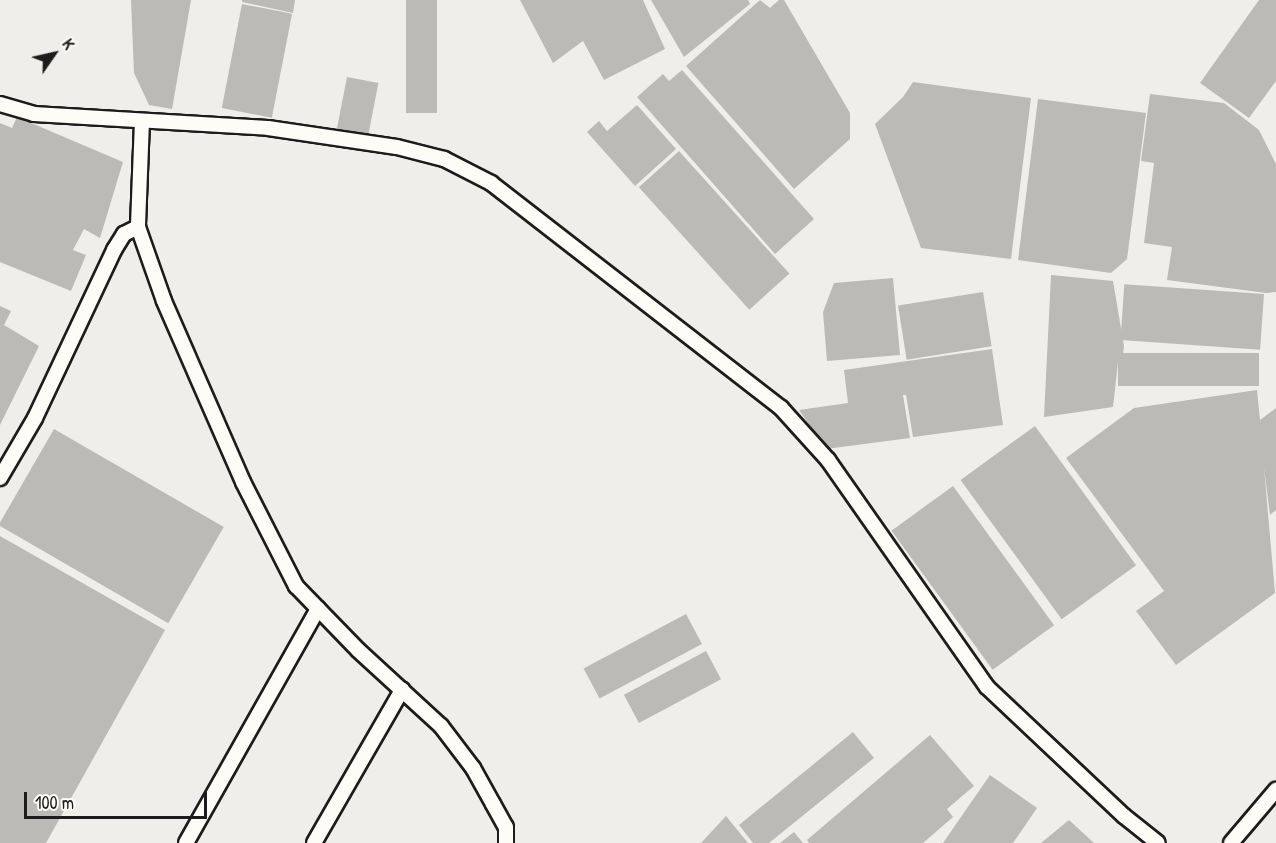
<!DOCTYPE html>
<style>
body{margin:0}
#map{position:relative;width:1276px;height:843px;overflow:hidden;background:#f0eeea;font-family:"Patrick Hand",sans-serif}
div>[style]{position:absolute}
.building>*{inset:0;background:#bbbab6;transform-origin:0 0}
.roads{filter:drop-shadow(2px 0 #1c1c1c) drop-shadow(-2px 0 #1c1c1c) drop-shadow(0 2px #1c1c1c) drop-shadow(0 -2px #1c1c1c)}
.street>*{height:14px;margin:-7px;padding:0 7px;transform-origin:7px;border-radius:7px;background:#fdfcf7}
span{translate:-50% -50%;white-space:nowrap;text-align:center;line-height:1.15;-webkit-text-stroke:6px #fdfcf7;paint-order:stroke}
.north{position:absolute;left:24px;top:24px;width:60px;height:60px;-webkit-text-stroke:4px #fdfcf7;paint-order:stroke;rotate:56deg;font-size:16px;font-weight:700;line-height:24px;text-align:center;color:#1c1c1c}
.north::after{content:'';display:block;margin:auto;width:21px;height:27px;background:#1c1c1c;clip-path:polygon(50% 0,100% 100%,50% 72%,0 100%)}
.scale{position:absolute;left:24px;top:792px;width:183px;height:27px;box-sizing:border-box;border:3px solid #1c1c1c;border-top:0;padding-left:8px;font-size:18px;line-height:21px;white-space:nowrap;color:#1c1c1c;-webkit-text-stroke:4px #fdfcf7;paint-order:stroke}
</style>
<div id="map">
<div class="building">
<i style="clip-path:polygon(131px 0,191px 0,172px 109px,149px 105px,134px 73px)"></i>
<i style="clip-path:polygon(242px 0,295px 0,293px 13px,242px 2px)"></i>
<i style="left:406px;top:0;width:31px;height:113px"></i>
<i style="clip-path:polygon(520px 0,643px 0,665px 49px,604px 80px,583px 41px,553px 63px)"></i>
<i style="clip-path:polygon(651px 0,748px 0,750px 4px,684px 57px)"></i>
<i style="clip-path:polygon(760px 0,770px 8px,779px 0,784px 0,850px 113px,850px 139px,794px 189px,686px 66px)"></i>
<i style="clip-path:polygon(1259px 0,1276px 0,1276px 81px,1249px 118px,1200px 83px)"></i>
<i style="left:242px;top:4px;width:51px;height:106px;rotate:11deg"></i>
<i style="clip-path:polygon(682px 70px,814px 219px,775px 254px,637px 97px,663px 74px,669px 81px)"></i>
<i style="left:347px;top:77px;width:32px;height:54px;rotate:11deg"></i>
<i style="clip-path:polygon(913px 82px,1031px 98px,1011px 259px,921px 248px,875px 124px,903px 97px)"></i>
<i style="clip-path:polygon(1150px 94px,1224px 103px,1259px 130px,1276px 164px,1276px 292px,1266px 293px,1167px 280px,1172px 247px,1144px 243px,1154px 163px,1141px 161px)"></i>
<i style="clip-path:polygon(1038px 99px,1146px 113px,1127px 259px,1111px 273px,1018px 260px)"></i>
<i style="clip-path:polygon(637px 105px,676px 149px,635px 186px,587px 132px,599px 121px,607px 131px)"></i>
<i style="clip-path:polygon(17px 117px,123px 162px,100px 238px,84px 229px,73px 250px,86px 255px,71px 291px,0 262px,0 123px,12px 128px)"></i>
<i style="left:679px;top:151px;width:165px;height:54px;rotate:48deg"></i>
<i style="clip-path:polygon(1051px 275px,1113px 281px,1124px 346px,1122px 361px,1118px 362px,1113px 407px,1044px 417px)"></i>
<i style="clip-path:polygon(893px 278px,900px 355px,827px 361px,823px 312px,834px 283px)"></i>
<i style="left:983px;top:292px;width:55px;height:86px;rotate:81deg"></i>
<i style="left:1264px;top:294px;width:56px;height:140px;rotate:94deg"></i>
<i style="clip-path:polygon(0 306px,11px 311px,4px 325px,39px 346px,0 425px)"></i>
<i style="clip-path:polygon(992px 349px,1003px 425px,913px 437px,906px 395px,903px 395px,910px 438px,826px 449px,799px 410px,848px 403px,844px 370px)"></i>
<i style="left:1259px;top:353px;width:33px;height:141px;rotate:90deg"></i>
<i style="clip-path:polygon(1257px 390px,1260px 420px,1276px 408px,1276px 510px,1270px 515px,1264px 468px,1275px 593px,1176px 665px,1136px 611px,1164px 591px,1066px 458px,1134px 408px)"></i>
<i style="left:1035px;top:426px;width:172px;height:92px;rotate:54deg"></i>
<i style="left:54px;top:429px;width:196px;height:111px;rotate:30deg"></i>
<i style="left:953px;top:486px;width:172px;height:76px;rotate:54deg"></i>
<i style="clip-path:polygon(0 536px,165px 630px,46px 843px,0 843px)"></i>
<i style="left:686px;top:614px;width:34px;height:116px;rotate:62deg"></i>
<i style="left:706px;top:651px;width:32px;height:93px;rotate:62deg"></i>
<i style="clip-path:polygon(853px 732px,874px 758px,769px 843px,753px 843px,739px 825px)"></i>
<i style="clip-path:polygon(930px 735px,974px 786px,947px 809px,953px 817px,923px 843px,809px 843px,807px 840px)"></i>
<i style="clip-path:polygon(990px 775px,1037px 808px,1013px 843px,943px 843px)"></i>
<i style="clip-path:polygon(726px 816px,748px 843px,701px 843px)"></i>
<i style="clip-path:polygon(1069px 820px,1094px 843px,1041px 843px)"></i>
<i style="clip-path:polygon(794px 832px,803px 843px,780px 843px)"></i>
</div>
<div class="roads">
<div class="street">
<i style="left:0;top:104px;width:35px;rotate:16deg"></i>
<i style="left:34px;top:114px;width:234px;rotate:3.4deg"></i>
<i style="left:268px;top:128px;width:130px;rotate:8.4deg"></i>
<i style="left:397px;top:147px;width:49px;rotate:14.3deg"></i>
<i style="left:444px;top:159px;width:53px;rotate:27.1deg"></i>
<i style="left:491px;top:183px;width:367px;rotate:37.8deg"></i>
<i style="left:781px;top:408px;width:70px;rotate:47.9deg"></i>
<i style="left:828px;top:460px;width:277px;rotate:55deg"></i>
<i style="left:987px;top:687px;width:188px;rotate:43.3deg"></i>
<i style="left:1124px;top:816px;width:43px;rotate:38.5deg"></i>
<i style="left:142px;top:121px;width:106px;rotate:92.2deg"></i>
<i style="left:138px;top:227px;width:78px;rotate:70.6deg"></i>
<i style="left:164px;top:301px;width:197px;rotate:66.4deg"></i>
<i style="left:243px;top:482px;width:117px;rotate:63deg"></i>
<i style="left:296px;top:586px;width:89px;rotate:45.9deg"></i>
<i style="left:358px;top:650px;width:113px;rotate:42.5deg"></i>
<i style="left:441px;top:726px;width:53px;rotate:52.7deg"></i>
<i style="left:473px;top:768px;width:41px;rotate:60.9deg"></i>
<i style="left:493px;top:804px;width:26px;rotate:61deg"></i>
<i style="left:506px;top:827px;width:16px;rotate:90deg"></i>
<i style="left:0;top:478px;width:69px;rotate:-59.7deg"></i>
<i style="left:35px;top:418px;width:186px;rotate:-64.8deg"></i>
<i style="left:114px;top:250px;width:19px;rotate:-58deg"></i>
<i style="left:124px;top:234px;width:16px;rotate:-27deg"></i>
<i style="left:186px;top:843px;width:269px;rotate:-60.6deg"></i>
<i style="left:314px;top:843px;width:177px;rotate:-60.1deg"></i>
<i style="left:1231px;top:843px;width:70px;rotate:-49.7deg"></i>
</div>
</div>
<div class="north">K</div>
<div class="scale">100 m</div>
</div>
